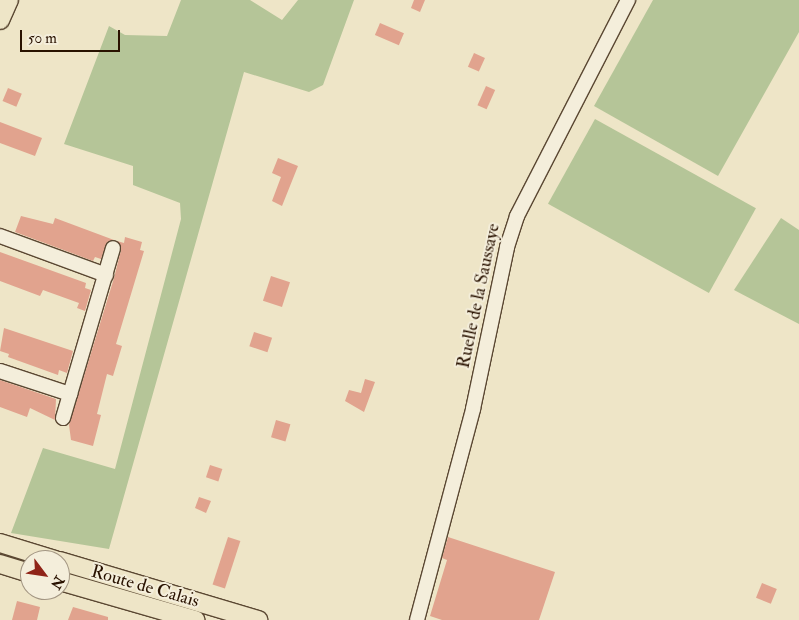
<!DOCTYPE html>
<style>
body{margin:0}
#map{position:relative;width:799px;height:620px;overflow:hidden;background:#eee5c7;font-family:"IM FELL Double Pica",serif}
div>[style]{position:absolute}
.green>*{inset:0;background:#b5c598;transform-origin:0 0}
.building>*{inset:0;background:#e1a38e;transform-origin:0 0}
.roads{filter:drop-shadow(1px 0 #5a4732) drop-shadow(-1px 0 #5a4732) drop-shadow(0 1px #5a4732) drop-shadow(0 -1px #5a4732)}
.minor>*{height:14px;margin:-7px;padding:0 7px;transform-origin:7px;border-radius:7px;background:#f4eedb}
.major>*{height:18px;margin:-9px;padding:0 9px;transform-origin:9px;border-radius:9px;background:#eee5c7}
span{translate:-50% -50%;white-space:nowrap;text-align:center;line-height:1.15;-webkit-text-stroke:4px #f4eedb;paint-order:stroke}
.street-label{font-size:18px;color:#291200}
.north{position:absolute;left:20px;top:550px;width:50px;height:50px;box-sizing:border-box;background:#f4eedb;border:1px solid #a39683;border-radius:50%;rotate:121deg;font-size:14px;font-weight:700;line-height:20px;text-align:center;color:#291200}
.north::after{content:'';display:block;margin:auto;width:18px;height:22px;background:#8f2418;clip-path:polygon(50% 0,100% 100%,50% 72%,0 100%)}
.scale{position:absolute;left:20px;top:30px;width:100px;height:22px;box-sizing:border-box;border:2px solid #291200;border-top:0;padding-left:6px;font-size:15px;line-height:18px;white-space:nowrap;color:#291200;-webkit-text-stroke:4px #f4eedb;paint-order:stroke}
</style>
<div id="map">
<div class="green">
<i style="clip-path:polygon(181px 0,250px 0,282px 20px,298px 0,354px 0,323px 85px,309px 92px,244px 72px,109px 549px,11px 533px,43px 448px,115px 469px,181px 219px,180px 203px,133px 185px,133px 166px,64px 144px,109px 26px,125px 35px,167px 36px)"></i>
<i style="clip-path:polygon(653px 0,799px 0,799px 32px,718px 176px,594px 106px)"></i>
<i style="left:595px;top:119px;width:184px;height:97px;rotate:29deg"></i>
<i style="clip-path:polygon(781px 218px,799px 230px,799px 324px,734px 290px)"></i>
</div>
<div class="building">
<i style="clip-path:polygon(414px 0,425px 0,420px 12px,411px 8px)"></i>
<i style="left:380px;top:23px;width:26px;height:13px;rotate:23deg"></i>
<i style="left:474px;top:53px;width:12px;height:15px;rotate:24deg"></i>
<i style="left:486px;top:86px;width:10px;height:21px;rotate:24deg"></i>
<i style="left:8px;top:88px;width:15px;height:14px;rotate:23deg"></i>
<i style="clip-path:polygon(0 122px,42px 138px,35px 156px,0 143px)"></i>
<i style="clip-path:polygon(278px 158px,298px 166px,282px 206px,272px 201px,281px 177px,272px 173px)"></i>
<i style="clip-path:polygon(21px 216px,53px 224px,55px 218px,114px 240px,107px 242px,101px 259px,95px 257px,93px 261px,15px 232px)"></i>
<i style="clip-path:polygon(125px 237px,142px 242px,140px 250px,144px 251px,116px 344px,122px 346px,113px 376px,107px 374px,97px 414px,101px 415px,93px 446px,71px 440px,69px 425px,114px 278px,121px 250px,117px 241px,124px 243px)"></i>
<i style="clip-path:polygon(0 252px,86px 283px,85px 288px,91px 290px,85px 311px,77px 308px,79px 303px,43px 290px,40px 296px,0 281px)"></i>
<i style="left:271px;top:276px;width:20px;height:26px;rotate:18deg"></i>
<i style="clip-path:polygon(4px 328px,73px 351px,67px 373px,59px 370px,58px 375px,8px 357px,9px 354px,0 351px)"></i>
<i style="left:254px;top:332px;width:19px;height:15px;rotate:18deg"></i>
<i style="clip-path:polygon(365px 379px,375px 382px,364px 412px,345px 401px,349px 390px,361px 393px)"></i>
<i style="clip-path:polygon(0 380px,56px 399px,55px 420px,30px 408px,27px 417px,0 407px)"></i>
<i style="left:276px;top:420px;width:15px;height:18px;rotate:16deg"></i>
<i style="left:210px;top:465px;width:13px;height:13px;rotate:18deg"></i>
<i style="clip-path:polygon(199px 497px,211px 501px,206px 513px,195px 508px)"></i>
<i style="left:228px;top:537px;width:13px;height:50px;rotate:18deg"></i>
<i style="clip-path:polygon(448px 537px,555px 572px,539px 620px,442px 620px,430px 616px,447px 560px,442px 558px)"></i>
<i style="left:762px;top:583px;width:16px;height:16px;rotate:22deg"></i>
<i style="clip-path:polygon(17px 601px,40px 607px,37px 620px,12px 620px)"></i>
<i style="clip-path:polygon(73px 607px,108px 617px,108px 620px,68px 620px)"></i>
</div>
<div class="roads">
<div class="minor">
<i style="left:0;top:236px;width:113px;rotate:20.2deg"></i>
<i style="left:0;top:371px;width:74px;rotate:18.2deg"></i>
<i style="left:63px;top:418px;width:177px;rotate:-73.6deg"></i>
<i style="left:417px;top:620px;width:218px;rotate:-75.1deg"></i>
<i style="left:473px;top:409px;width:166px;rotate:-78.1deg"></i>
<i style="left:507px;top:247px;width:33px;rotate:-72deg"></i>
<i style="left:517px;top:216px;width:243px;rotate:-62.8deg"></i>
</div>
<div class="major">
<i style="left:0;top:20px;width:22px;rotate:-66deg"></i>
<i style="left:0;top:543px;width:58px;rotate:17.2deg"></i>
<i style="left:60px;top:561px;width:207px;rotate:16.6deg"></i>
<i style="left:0;top:564px;width:31px;rotate:17deg"></i>
<i style="left:60px;top:581px;width:141px;rotate:16.1deg"></i>
</div>
</div>
<div class="street-label">
<span style="left:479px;top:296px;rotate:-78deg">Ruelle de la Saussaye</span>
<span style="left:145px;top:587px;rotate:16deg">Route de Calais</span>
</div>
<div class="north">N</div>
<div class="scale">50 m</div>
</div>
